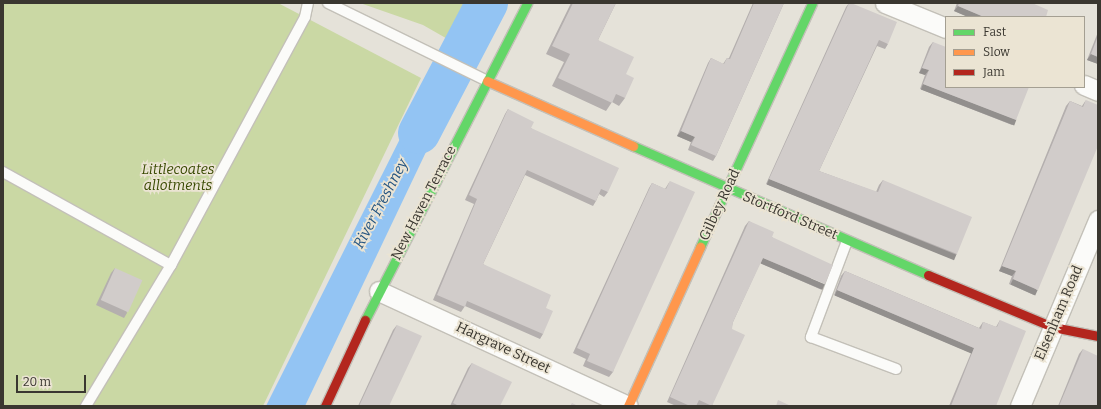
<!DOCTYPE html>
<style>
body{margin:0}
#map{position:relative;width:1101px;height:409px;overflow:hidden;background:#e5e2d9;font-family:Bitter,serif}
div>[style]{position:absolute}
.green>*{inset:0;background:#cad8a4}
.water>*{inset:0;background:#93c4f3}
.river>*{height:42px;margin:-21px;padding:0 21px;transform-origin:21px;border-radius:21px;background:#93c4f3}
.roads{filter:drop-shadow(1px 0 #c3c0b8) drop-shadow(-1px 0 #c3c0b8) drop-shadow(0 1px #c3c0b8) drop-shadow(0 -1px #c3c0b8)}
.lane>*{height:10px;margin:-5px;padding:0 5px;transform-origin:5px;border-radius:5px;background:#fbfbf9}
.street>*{height:19px;margin:-9.5px;padding:0 9.5px;transform-origin:9.5px;border-radius:9.5px;background:#fbfbf9}
.fast>*{height:9px;margin:-4.5px;padding:0 4.5px;transform-origin:4.5px;border-radius:4.5px;background:#63d668}
.slow>*{height:9px;margin:-4.5px;padding:0 4.5px;transform-origin:4.5px;border-radius:4.5px;background:#ff974d}
.jam>*{height:9px;margin:-4.5px;padding:0 4.5px;transform-origin:4.5px;border-radius:4.5px;background:#b3261e}
.wall>*{inset:0;background:#b4afae}
.shaded-wall>*{inset:0;background:#928f8d;transform-origin:0 0}
.building>*{inset:0;background:#d1ccca;transform-origin:0 0}
span{translate:-50% -50%;white-space:nowrap;text-align:center;line-height:1.15;-webkit-text-stroke:3.5px #ebe4d3;paint-order:stroke}
.park-label{font-size:14px;color:#3a4b03;font-style:italic}
.street-label{font-size:14px;color:#3a3730}
.water-label{font-size:15px;color:#225380;font-style:italic}
.frame{position:absolute;inset:0;border:4px solid #3a3730;pointer-events:none}
.legend{position:absolute;left:945px;top:16px;width:140px;height:72px;box-sizing:border-box;background:#ebe4d3;border:1px solid #a49f92;margin:0;padding:5px 7px;list-style:none;font-size:12px;color:#3a3730}
.legend li{display:flex;align-items:center;gap:8px;height:20px}
.legend b{width:20px;border:1px solid #a49f92}
.scale{position:absolute;left:16px;top:375px;width:70px;height:18px;box-sizing:border-box;border:2px solid #3a3730;border-top:0;padding-left:5px;font-size:12px;line-height:14px;white-space:nowrap;color:#3a3730;-webkit-text-stroke:3px #ebe4d3;paint-order:stroke}
</style>
<div id="map">
<div class="green">
<i style="clip-path:polygon(3px 3px,278px 3px,421px 78px,263px 406px,3px 406px)"></i>
<i style="clip-path:polygon(360px 3px,471px 3px,451px 41px,423px 25px)"></i>
</div>
<div class="water">
<i style="clip-path:polygon(471px 3px,503px 3px,476px 56px,451px 41px)"></i>
<i style="clip-path:polygon(433px 73px,456px 89px,305px 406px,266px 406px)"></i>
</div>
<div class="river">
<i style="left:419px;top:133px;width:147px;rotate:-62.4deg"></i>
</div>
<div class="roads">
<div class="lane">
<i style="left:328px;top:3px;width:177px;rotate:26.1deg"></i>
<i style="left:3px;top:172px;width:192px;rotate:29deg"></i>
<i style="left:847px;top:241px;width:103px;rotate:110.6deg"></i>
<i style="left:811px;top:337px;width:91px;rotate:20.6deg"></i>
<i style="left:86px;top:406px;width:165px;rotate:-58.9deg"></i>
<i style="left:171px;top:265px;width:282px;rotate:-61.6deg"></i>
<i style="left:305px;top:17px;width:14px;rotate:-78deg"></i>
</div>
<div class="street">
<i style="left:885px;top:3px;width:66px;rotate:22.3deg"></i>
<i style="left:1084px;top:85px;width:15px;rotate:23deg"></i>
<i style="left:379px;top:291px;width:274px;rotate:24.8deg"></i>
<i style="left:1020px;top:406px;width:202px;rotate:-67.2deg"></i>
</div>
<div class="fast">
<i style="left:633px;top:146px;width:322px;rotate:23.6deg"></i>
<i style="left:700px;top:247px;width:268px;rotate:-65.3deg"></i>
<i style="left:365px;top:320px;width:356px;rotate:-62.9deg"></i>
</div>
<div class="slow">
<i style="left:487px;top:81px;width:160px;rotate:24deg"></i>
<i style="left:628px;top:406px;width:175px;rotate:-65.6deg"></i>
</div>
<div class="jam">
<i style="left:928px;top:275px;width:135px;rotate:22.6deg"></i>
<i style="left:1053px;top:327px;width:46px;rotate:11.3deg"></i>
<i style="left:325px;top:406px;width:95px;rotate:-65.1deg"></i>
</div>
</div>
<div class="wall">
<i style="clip-path:polygon(571px 3px,616px 3px,598px 40px,626px 74px,625px 98px,619px 106px,612px 102px,606px 111px,552px 86px,564px 62px,546px 54px)"></i>
<i style="clip-path:polygon(753px 3px,784px 3px,716px 156px,713px 161px,688px 150px,691px 142px,677px 136px,708px 63px,711px 58px,723px 64px,727px 58px,729px 58px)"></i>
<i style="clip-path:polygon(849px 3px,888px 44px,885px 49px,877px 46px,819px 171px,876px 192px,879px 185px,883px 180px,957px 254px,953px 259px,766px 184px,846px 7px)"></i>
<i style="clip-path:polygon(957px 3px,1032px 3px,1046px 17px,968px 17px,954px 11px)"></i>
<i style="clip-path:polygon(1098px 32px,1098px 64px,1087px 60px)"></i>
<i style="clip-path:polygon(933px 42px,1016px 120px,1012px 125px,920px 89px,925px 75px,919px 73px,929px 47px)"></i>
<i style="clip-path:polygon(1086px 100px,1034px 295px,1009px 284px,1012px 276px,999px 271px,1066px 106px,1070px 101px,1082px 106px)"></i>
<i style="clip-path:polygon(508px 109px,608px 192px,604px 197px,599px 194px,596px 201px,593px 206px,525px 175px,483px 264px,546px 308px,543px 334px,540px 339px,465px 306px,461px 312px,433px 300px,474px 204px,465px 200px,505px 114px)"></i>
<i style="clip-path:polygon(670px 181px,613px 372px,609px 377px,583px 366px,586px 359px,573px 353px,649px 188px,652px 183px,665px 189px)"></i>
<i style="clip-path:polygon(749px 221px,772px 237px,822px 290px,760px 263px,733px 322px,712px 406px,676px 406px,667px 402px,745px 226px)"></i>
<i style="clip-path:polygon(115px 268px,127px 313px,124px 318px,96px 305px,111px 273px)"></i>
<i style="clip-path:polygon(845px 271px,979px 328px,983px 322px,996px 327px,1000px 320px,996px 406px,949px 406px,971px 353px,834px 295px,841px 276px)"></i>
<i style="clip-path:polygon(397px 325px,389px 406px,358px 406px,393px 330px)"></i>
<i style="clip-path:polygon(1083px 349px,1098px 406px,1058px 406px,1079px 354px)"></i>
<i style="clip-path:polygon(472px 363px,500px 406px,450px 406px,468px 368px)"></i>
</div>
<div class="shaded-wall">
<i style="clip-path:polygon(958px 6px,984px 17px,968px 17px,954px 11px)"></i>
<i style="clip-path:polygon(1091px 54px,1098px 57px,1098px 64px,1087px 60px)"></i>
<i style="clip-path:polygon(922px 68px,929px 70px,925px 75px,919px 73px)"></i>
<i style="left:923px;top:84px;width:100px;height:6px;rotate:21deg"></i>
<i style="clip-path:polygon(681px 131px,695px 137px,691px 142px,677px 136px)"></i>
<i style="left:769px;top:179px;width:202px;height:6px;rotate:22deg"></i>
<i style="left:763px;top:258px;width:67px;height:6px;rotate:23deg"></i>
<i style="clip-path:polygon(1002px 266px,1016px 271px,1012px 276px,999px 271px)"></i>
<i style="left:1013px;top:279px;width:27px;height:6px;rotate:24deg"></i>
<i style="left:837px;top:290px;width:149px;height:6px;rotate:23deg"></i>
</div>
<div class="building">
<i style="clip-path:polygon(573px 3px,616px 3px,598px 40px,634px 57px,626px 74px,634px 78px,625px 98px,616px 94px,612px 103px,558px 78px,570px 54px,552px 46px)"></i>
<i style="clip-path:polygon(754px 3px,784px 3px,716px 156px,691px 145px,695px 137px,681px 131px,711px 58px,724px 64px,727px 58px,730px 59px)"></i>
<i style="clip-path:polygon(849px 3px,851px 3px,897px 22px,888px 44px,879px 40px,819px 171px,878px 192px,883px 180px,972px 217px,957px 254px,769px 179px)"></i>
<i style="clip-path:polygon(959px 3px,1032px 3px,1048px 10px,1046px 17px,984px 17px,958px 6px)"></i>
<i style="clip-path:polygon(1098px 36px,1098px 57px,1091px 54px)"></i>
<i style="clip-path:polygon(933px 42px,946px 47px,946px 87px,1029px 87px,1016px 120px,923px 84px,929px 70px,922px 68px)"></i>
<i style="clip-path:polygon(1086px 100px,1098px 105px,1098px 146px,1038px 290px,1013px 279px,1016px 271px,1002px 266px,1070px 101px,1083px 107px)"></i>
<i style="clip-path:polygon(508px 109px,534px 122px,531px 128px,619px 168px,608px 192px,601px 189px,596px 201px,527px 170px,483px 264px,551px 295px,546px 308px,553px 311px,543px 334px,467px 301px,465px 307px,437px 295px,477px 199px,469px 195px)"></i>
<i style="clip-path:polygon(670px 181px,695px 192px,613px 372px,587px 361px,590px 354px,577px 348px,652px 183px,666px 189px)"></i>
<i style="clip-path:polygon(749px 221px,774px 232px,772px 237px,833px 265px,825px 284px,763px 258px,733px 322px,732px 329px,745px 335px,712px 406px,699px 400px,696px 406px,690px 406px,670px 397px)"></i>
<i style="left:115px;top:268px;width:30px;height:35px;rotate:24deg"></i>
<i style="clip-path:polygon(845px 271px,981px 329px,983px 322px,997px 327px,1000px 320px,1026px 331px,996px 406px,951px 406px,974px 348px,837px 290px)"></i>
<i style="clip-path:polygon(397px 325px,422px 336px,389px 406px,359px 406px)"></i>
<i style="clip-path:polygon(1083px 349px,1098px 356px,1098px 406px,1059px 406px)"></i>
<i style="clip-path:polygon(472px 363px,512px 382px,500px 406px,459px 406px,453px 403px)"></i>
<i style="clip-path:polygon(778px 400px,791px 406px,776px 406px)"></i>
<i style="clip-path:polygon(572px 403px,578px 406px,570px 406px)"></i>
</div>
<div class="park-label">
<span style="left:178px;top:178px">Littlecoates<br>allotments</span>
</div>
<div class="street-label">
<span style="left:424px;top:203px;rotate:-63deg">New Haven Terrace</span>
<span style="left:720px;top:205px;rotate:-65deg">Gilbey Road</span>
<span style="left:790px;top:216px;rotate:23deg">Stortford Street</span>
<span style="left:1059px;top:313px;rotate:-67deg">Elsenham Road</span>
<span style="left:503px;top:348px;rotate:25deg">Hargrave Street</span>
</div>
<div class="water-label">
<span style="left:381px;top:204px;rotate:-62deg">River Freshney</span>
</div>
<div class="frame"></div>
<ul class="legend">
<li><b style="height:5px;background:#63d668"></b>Fast</li>
<li><b style="height:5px;background:#ff974d"></b>Slow</li>
<li><b style="height:5px;background:#b3261e"></b>Jam</li>
</ul>
<div class="scale">20 m</div>
</div>
